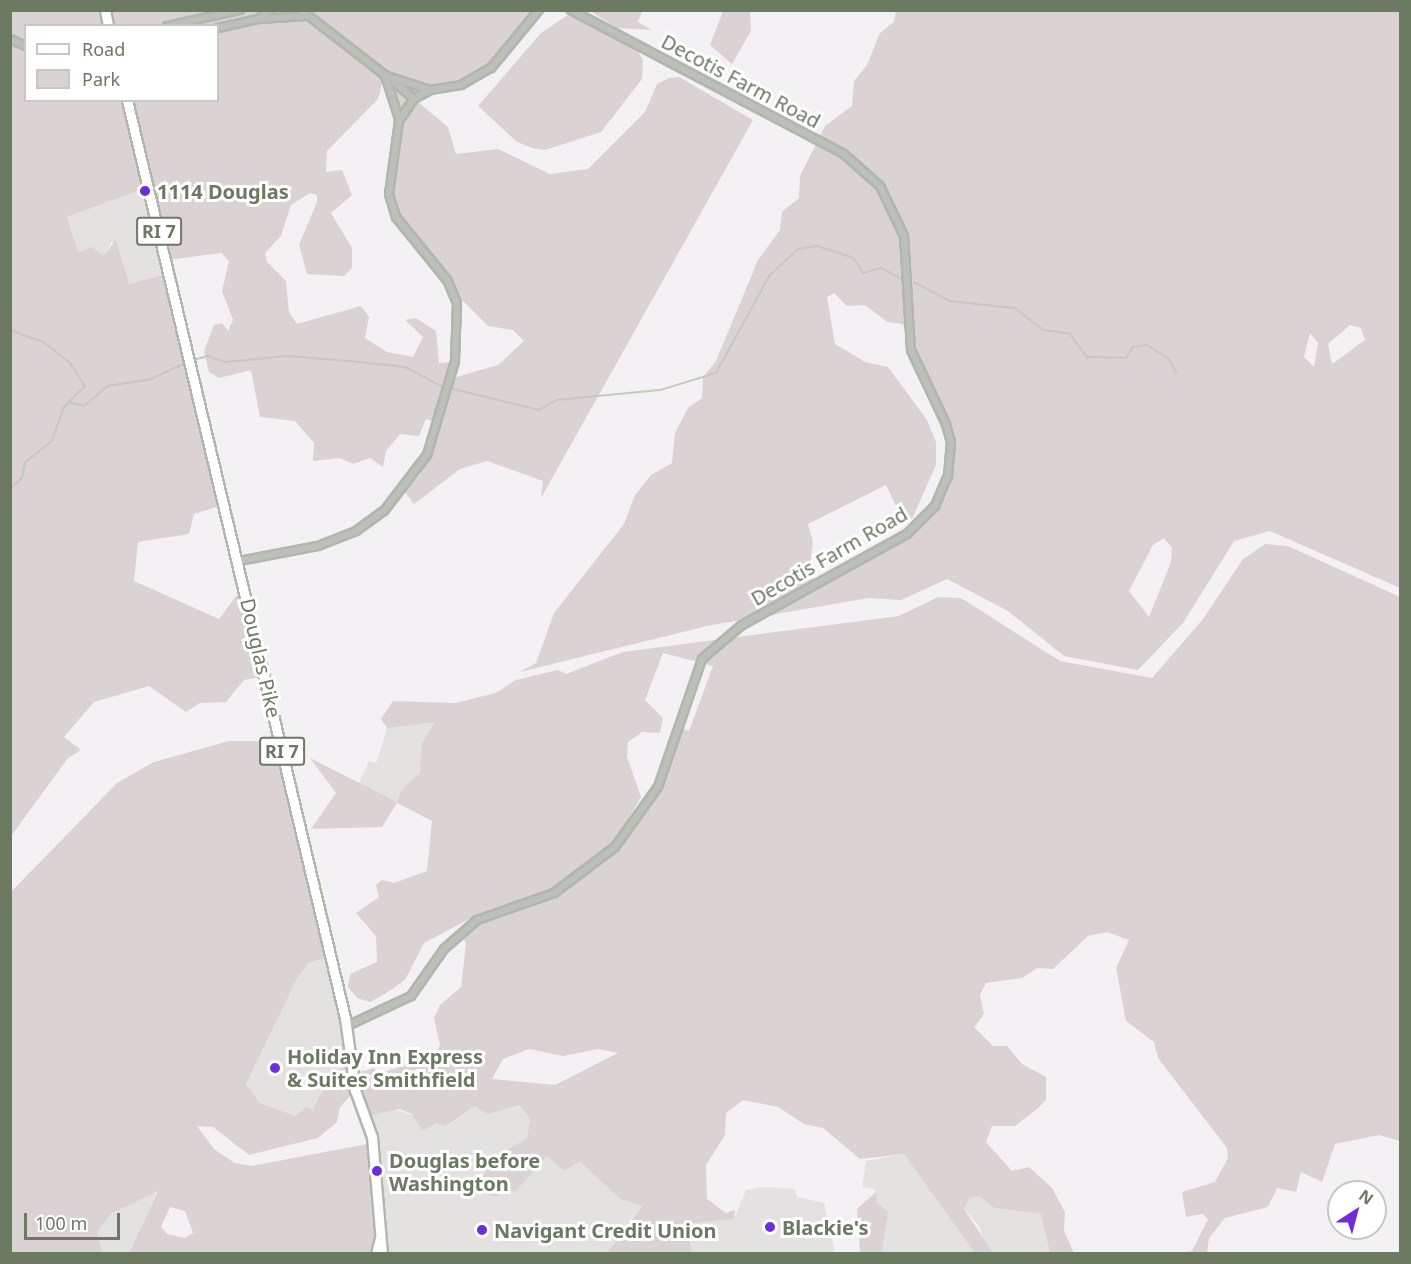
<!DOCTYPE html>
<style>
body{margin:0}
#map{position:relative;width:1411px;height:1264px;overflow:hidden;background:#f4f1f4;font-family:"Noto Sans",sans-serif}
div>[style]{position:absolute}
.built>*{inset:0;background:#e3e2e1}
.green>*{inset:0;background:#dbd2d4}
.stream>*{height:2px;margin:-1px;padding:0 1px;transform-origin:1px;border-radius:1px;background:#c4cabc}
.roads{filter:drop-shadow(2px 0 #b1b7ad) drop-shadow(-2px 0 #b1b7ad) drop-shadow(0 2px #b1b7ad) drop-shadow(0 -2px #b1b7ad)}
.minor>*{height:6px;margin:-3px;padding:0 3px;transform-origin:3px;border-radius:3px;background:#bcc0b8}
.secondary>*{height:9px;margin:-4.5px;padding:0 4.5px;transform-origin:4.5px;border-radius:4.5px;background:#fff}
.primary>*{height:9px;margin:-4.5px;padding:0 4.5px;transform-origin:4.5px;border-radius:4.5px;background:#fff}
.dots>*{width:16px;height:16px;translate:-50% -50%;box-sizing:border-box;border:3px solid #fff;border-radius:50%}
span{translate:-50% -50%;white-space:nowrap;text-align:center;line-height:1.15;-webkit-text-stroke:6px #fff;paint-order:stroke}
.shield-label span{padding:2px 4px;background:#fff;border:2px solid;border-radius:4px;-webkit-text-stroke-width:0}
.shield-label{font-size:18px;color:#6b7a61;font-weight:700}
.street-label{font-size:20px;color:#6b7a61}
.poi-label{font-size:20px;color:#6b7a61;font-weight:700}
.left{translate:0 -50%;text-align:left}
.frame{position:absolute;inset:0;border:12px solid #6b7a61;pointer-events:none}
.legend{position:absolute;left:24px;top:24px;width:195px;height:78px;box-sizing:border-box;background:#fff;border:2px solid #c4cac0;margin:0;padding:8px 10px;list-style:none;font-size:18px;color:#6b7a61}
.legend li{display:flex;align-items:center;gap:12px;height:30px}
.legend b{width:30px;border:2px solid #c4cac0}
.north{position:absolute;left:1327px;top:1180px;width:60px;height:60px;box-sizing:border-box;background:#fff;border:2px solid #c4cac0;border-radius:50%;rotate:36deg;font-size:16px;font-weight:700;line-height:24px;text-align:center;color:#6b7a61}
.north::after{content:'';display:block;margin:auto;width:21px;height:27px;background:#6f2cd9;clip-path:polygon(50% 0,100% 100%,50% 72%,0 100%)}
.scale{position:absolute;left:24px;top:1213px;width:96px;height:27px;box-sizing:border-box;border:3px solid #6b7a61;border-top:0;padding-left:8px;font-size:18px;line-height:21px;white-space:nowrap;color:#6b7a61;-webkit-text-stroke:4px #fff;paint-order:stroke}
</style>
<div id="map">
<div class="built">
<i style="clip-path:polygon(146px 188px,169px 273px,129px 284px,112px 241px,103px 257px,93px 250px,78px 252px,67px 217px)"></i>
<i style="clip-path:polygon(435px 722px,422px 751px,420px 773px,397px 802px,359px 783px,369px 761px,376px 763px,388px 726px)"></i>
<i style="clip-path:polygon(325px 958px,349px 1064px,334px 1070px,312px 1110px,296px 1116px,260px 1103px,246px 1084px,296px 981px,308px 963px)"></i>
<i style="clip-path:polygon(519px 1105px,530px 1119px,527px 1138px,491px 1160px,475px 1192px,498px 1197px,503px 1186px,519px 1182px,547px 1156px,580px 1160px,620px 1199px,642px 1205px,607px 1253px,383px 1253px,363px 1117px,387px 1107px,447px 1126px,475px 1106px)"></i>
<i style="clip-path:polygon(904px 1154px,917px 1169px,975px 1253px,882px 1253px,888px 1212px,876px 1201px,875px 1189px,862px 1187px,866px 1161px)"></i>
<i style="clip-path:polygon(762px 1187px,795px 1189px,797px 1197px,824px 1203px,835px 1253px,692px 1253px,687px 1224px,734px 1219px,746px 1190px)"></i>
<i style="clip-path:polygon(158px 1190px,129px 1253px,103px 1253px,97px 1232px,112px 1213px)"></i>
<i style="clip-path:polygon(980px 1197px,994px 1208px,1042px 1214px,1050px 1253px,993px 1253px,986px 1248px,979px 1226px,964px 1209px,970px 1198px)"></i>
</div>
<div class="green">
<i style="clip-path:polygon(evenodd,11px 11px,539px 11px,493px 65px,418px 102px,448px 127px,456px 154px,498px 149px,550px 174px,588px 169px,645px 112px,657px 84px,669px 78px,679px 77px,753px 120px,541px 498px,543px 481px,487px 461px,460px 469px,414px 504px,405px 492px,420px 475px,441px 424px,426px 419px,419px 436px,400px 434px,386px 451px,383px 467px,370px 458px,353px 464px,340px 458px,313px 461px,314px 443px,295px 421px,260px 417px,251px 370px,219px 378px,209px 372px,204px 351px,214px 325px,222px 323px,228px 331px,233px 320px,222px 291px,229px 261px,221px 253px,168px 260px,146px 188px,67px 217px,78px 252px,92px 247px,103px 256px,116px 240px,129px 284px,169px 273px,223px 505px,194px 514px,189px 534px,138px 542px,134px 581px,219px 619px,236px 596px,245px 596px,261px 677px,244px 680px,226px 702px,200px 703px,186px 712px,149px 686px,94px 702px,64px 737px,81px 750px,68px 758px,11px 836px,11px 11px,26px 26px,218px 26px,218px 100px,26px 100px,26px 26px,11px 11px,385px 75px,403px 116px,392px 171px,392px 206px,458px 296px,488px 326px,513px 330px,524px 341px,498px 365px,453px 378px,455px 362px,439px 363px,436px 331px,416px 318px,405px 320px,423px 337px,413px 357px,387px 352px,365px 338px,369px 317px,361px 306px,297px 324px,289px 312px,286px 281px,267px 262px,265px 253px,281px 236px,291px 205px,310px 193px,317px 195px,317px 202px,299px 245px,307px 274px,344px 276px,352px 268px,352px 248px,331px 213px,352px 195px,342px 170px,326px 172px,327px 151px,378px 99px,385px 75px)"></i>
<i style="clip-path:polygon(590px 11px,642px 11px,638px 22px,652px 30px,617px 28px)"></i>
<i style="clip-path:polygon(723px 11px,750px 11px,751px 31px,732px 64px,710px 45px)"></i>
<i style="clip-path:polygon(evenodd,896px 11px,1400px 11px,1400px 588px,1270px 531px,1234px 541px,1183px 623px,1138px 670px,1064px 656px,1008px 611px,947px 579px,901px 600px,868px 598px,707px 626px,520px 672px,536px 663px,554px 613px,624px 524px,635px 495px,651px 475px,672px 463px,675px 433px,688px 408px,702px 398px,703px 377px,716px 361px,758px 260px,780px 230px,782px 212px,799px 198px,800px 176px,825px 126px,852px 106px,854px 81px,867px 65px,880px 33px,894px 22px,896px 11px,834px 293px,847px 306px,865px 305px,887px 322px,903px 324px,913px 362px,950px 446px,943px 491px,911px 532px,816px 583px,809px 573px,813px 542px,808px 524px,886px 485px,902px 519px,912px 519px,936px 465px,936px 442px,927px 420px,888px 367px,865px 362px,835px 344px,827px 297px,834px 293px,896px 11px,1350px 325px,1361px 328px,1365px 340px,1332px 364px,1328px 344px,1350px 325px,896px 11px,1310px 333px,1318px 343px,1314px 367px,1304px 357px,1310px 333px,896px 11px,1164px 538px,1172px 548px,1171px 562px,1149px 617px,1129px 591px,1153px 545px,1164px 538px)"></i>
<i style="clip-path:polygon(568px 15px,634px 45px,643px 60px,642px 79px,601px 132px,545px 150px,532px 148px,517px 142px,478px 106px,541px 33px)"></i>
<i style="clip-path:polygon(evenodd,1265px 544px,1288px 546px,1400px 597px,1400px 1141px,1379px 1135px,1335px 1144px,1322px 1182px,1301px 1172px,1296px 1192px,1277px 1188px,1268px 1207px,1225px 1218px,1209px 1238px,1207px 1253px,1183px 1253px,1192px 1251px,1208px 1219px,1203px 1214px,1186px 1217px,1182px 1192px,1215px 1182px,1228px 1158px,1227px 1148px,1158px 1058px,1154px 1042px,1126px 1021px,1116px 968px,1129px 940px,1107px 932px,1088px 936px,1053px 969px,1037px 968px,1022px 978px,986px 983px,980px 995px,984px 1014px,974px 1027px,993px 1046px,1007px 1046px,1022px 1064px,1046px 1077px,1046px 1100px,1038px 1108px,1015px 1126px,992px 1126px,986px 1142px,1012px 1171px,1029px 1167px,1052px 1188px,1065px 1212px,1064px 1231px,1074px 1253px,1050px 1253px,1041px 1214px,994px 1208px,980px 1197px,970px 1198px,964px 1209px,993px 1253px,975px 1253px,904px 1154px,860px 1159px,823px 1128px,804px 1124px,778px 1107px,743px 1100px,726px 1113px,725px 1135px,706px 1165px,707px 1199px,726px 1213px,735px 1210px,734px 1219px,687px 1224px,692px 1253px,607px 1253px,642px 1206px,620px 1199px,580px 1161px,564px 1171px,547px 1156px,515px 1192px,503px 1186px,498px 1197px,475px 1192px,491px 1160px,527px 1138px,530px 1119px,519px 1105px,488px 1114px,475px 1106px,446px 1126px,436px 1123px,422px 1131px,412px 1114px,399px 1109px,363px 1117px,354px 1092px,340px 1107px,337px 1122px,318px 1138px,249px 1155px,213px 1127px,197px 1126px,214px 1149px,235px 1163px,252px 1166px,367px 1144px,383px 1253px,129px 1253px,158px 1191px,112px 1213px,97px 1232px,103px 1253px,11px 1253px,10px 893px,117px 783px,154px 762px,229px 741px,275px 741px,325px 958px,308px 963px,296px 981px,246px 1084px,260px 1103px,296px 1116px,306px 1107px,312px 1110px,334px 1070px,349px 1066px,352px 1074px,374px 1068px,378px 1074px,435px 1055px,440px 1045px,434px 1018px,440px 1005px,461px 987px,466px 944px,461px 931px,471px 918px,424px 943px,405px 980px,385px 994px,370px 1002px,357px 998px,348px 987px,350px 974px,377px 962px,376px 936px,356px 913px,379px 897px,376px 885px,382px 880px,394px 883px,427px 871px,432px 821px,397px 803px,382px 827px,311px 829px,336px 793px,310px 758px,397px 802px,402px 789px,420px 773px,422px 743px,435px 722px,387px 728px,381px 719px,393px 701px,455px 703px,496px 693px,516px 680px,558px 670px,566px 674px,623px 652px,899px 616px,938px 597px,961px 598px,1060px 661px,1152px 678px,1203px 619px,1243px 559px,1265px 544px,663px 653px,713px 666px,689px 731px,676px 727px,656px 790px,627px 836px,626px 823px,641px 797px,627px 757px,628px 742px,642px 732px,660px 733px,663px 718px,645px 700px,663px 653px,1265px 544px,529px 1049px,563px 1056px,599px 1049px,618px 1053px,555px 1085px,492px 1079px,503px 1059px,529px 1049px,1265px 544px,170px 1207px,185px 1211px,193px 1233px,185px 1238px,167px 1234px,161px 1227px,170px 1207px)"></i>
<i style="clip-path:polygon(876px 1192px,876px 1201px,888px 1212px,882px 1253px,860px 1253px,857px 1209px)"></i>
</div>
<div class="stream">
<i style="left:914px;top:282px;width:40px;rotate:28deg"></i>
<i style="left:949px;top:301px;width:66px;rotate:6.1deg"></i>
<i style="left:1015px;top:308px;width:36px;rotate:38deg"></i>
<i style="left:1043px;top:330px;width:27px;rotate:8deg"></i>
<i style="left:1070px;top:334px;width:29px;rotate:54deg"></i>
<i style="left:1087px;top:357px;width:39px;rotate:1deg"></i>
<i style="left:1126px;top:358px;width:13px;rotate:-58deg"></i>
<i style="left:1133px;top:347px;width:14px;rotate:-8deg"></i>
<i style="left:1147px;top:345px;width:25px;rotate:32deg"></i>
<i style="left:1168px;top:358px;width:16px;rotate:60deg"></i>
<i style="left:10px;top:330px;width:37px;rotate:20deg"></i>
<i style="left:45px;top:343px;width:32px;rotate:39deg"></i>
<i style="left:70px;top:363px;width:27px;rotate:57deg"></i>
<i style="left:85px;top:386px;width:30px;rotate:135deg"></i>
<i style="left:64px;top:407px;width:37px;rotate:110deg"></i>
<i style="left:51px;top:442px;width:33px;rotate:142deg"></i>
<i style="left:25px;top:462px;width:16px;rotate:101deg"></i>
<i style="left:22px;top:478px;width:16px;rotate:140deg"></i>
<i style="left:191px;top:361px;width:17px;rotate:-17deg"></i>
<i style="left:207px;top:356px;width:20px;rotate:18deg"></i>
<i style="left:226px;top:362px;width:61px;rotate:-5.6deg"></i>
<i style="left:287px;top:356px;width:72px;rotate:4.8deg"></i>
<i style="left:359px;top:362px;width:46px;rotate:6.2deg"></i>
<i style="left:405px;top:367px;width:43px;rotate:27.8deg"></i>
<i style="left:453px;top:389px;width:89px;rotate:13.7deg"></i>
<i style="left:539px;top:410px;width:20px;rotate:-30deg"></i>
<i style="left:556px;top:400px;width:104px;rotate:-5.5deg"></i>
<i style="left:660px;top:390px;width:59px;rotate:-16.9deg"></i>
<i style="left:716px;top:373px;width:111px;rotate:-61.3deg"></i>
<i style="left:769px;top:276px;width:40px;rotate:-43deg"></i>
<i style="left:798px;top:249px;width:19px;rotate:-9deg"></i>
<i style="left:817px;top:246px;width:38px;rotate:18deg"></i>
<i style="left:853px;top:258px;width:18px;rotate:56deg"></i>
<i style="left:863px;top:273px;width:19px;rotate:-16deg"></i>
<i style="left:881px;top:268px;width:26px;rotate:28deg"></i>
<i style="left:71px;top:403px;width:13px;rotate:13deg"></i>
<i style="left:84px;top:406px;width:31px;rotate:-40deg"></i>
<i style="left:108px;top:386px;width:44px;rotate:-9.2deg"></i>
<i style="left:151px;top:379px;width:38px;rotate:-25deg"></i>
</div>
<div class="roads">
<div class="minor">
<i style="left:301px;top:10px;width:108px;rotate:37.8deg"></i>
<i style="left:260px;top:19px;width:46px;rotate:-3.7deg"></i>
<i style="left:167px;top:26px;width:75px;rotate:-12.4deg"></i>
<i style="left:218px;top:28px;width:41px;rotate:-12.7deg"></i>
<i style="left:258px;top:19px;width:16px;rotate:-35deg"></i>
<i style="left:10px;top:39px;width:17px;rotate:24deg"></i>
<i style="left:384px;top:75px;width:48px;rotate:18.1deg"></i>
<i style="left:430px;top:90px;width:31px;rotate:-9deg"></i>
<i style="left:461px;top:85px;width:34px;rotate:-30deg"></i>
<i style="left:491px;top:68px;width:75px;rotate:-50.4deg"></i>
<i style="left:385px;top:75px;width:46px;rotate:72.3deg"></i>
<i style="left:394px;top:82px;width:26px;rotate:40deg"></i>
<i style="left:239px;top:561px;width:80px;rotate:-10.8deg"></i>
<i style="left:318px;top:546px;width:41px;rotate:-21.5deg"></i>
<i style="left:356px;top:531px;width:34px;rotate:-36deg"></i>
<i style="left:384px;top:511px;width:71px;rotate:-52.5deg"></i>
<i style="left:427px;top:455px;width:98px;rotate:-73.4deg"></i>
<i style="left:455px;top:361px;width:58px;rotate:-88deg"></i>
<i style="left:457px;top:303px;width:25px;rotate:-113deg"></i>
<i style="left:447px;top:280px;width:81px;rotate:-129deg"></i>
<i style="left:396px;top:217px;width:24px;rotate:-107deg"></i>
<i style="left:389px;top:194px;width:74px;rotate:-82.2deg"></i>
<i style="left:399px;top:121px;width:27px;rotate:-56deg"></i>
<i style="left:414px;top:99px;width:18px;rotate:-29deg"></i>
<i style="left:347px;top:1026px;width:71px;rotate:-25.1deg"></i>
<i style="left:411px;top:996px;width:57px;rotate:-54.9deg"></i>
<i style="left:444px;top:949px;width:44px;rotate:-41.3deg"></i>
<i style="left:477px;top:920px;width:82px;rotate:-19.3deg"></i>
<i style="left:554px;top:893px;width:76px;rotate:-37deg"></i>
<i style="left:615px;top:847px;width:74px;rotate:-54.4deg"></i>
<i style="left:658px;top:787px;width:135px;rotate:-71deg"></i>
<i style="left:702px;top:659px;width:52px;rotate:-40.4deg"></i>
<i style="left:742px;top:625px;width:188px;rotate:-28.9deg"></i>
<i style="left:907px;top:534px;width:40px;rotate:-45deg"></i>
<i style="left:935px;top:506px;width:33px;rotate:-67deg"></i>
<i style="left:948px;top:476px;width:34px;rotate:-85deg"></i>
<i style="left:951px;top:442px;width:19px;rotate:-106deg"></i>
<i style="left:946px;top:424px;width:82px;rotate:-115.3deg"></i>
<i style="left:911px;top:350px;width:114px;rotate:-93.5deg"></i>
<i style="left:904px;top:236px;width:55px;rotate:-115.6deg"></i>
<i style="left:880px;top:186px;width:48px;rotate:-138.4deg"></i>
<i style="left:844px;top:154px;width:309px;rotate:-152.2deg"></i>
</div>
<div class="secondary">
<i style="left:376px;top:1254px;width:16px;rotate:-76deg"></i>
</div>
<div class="primary">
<i style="left:105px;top:10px;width:16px;rotate:79deg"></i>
<i style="left:127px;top:100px;width:944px;rotate:76.64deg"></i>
<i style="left:345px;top:1018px;width:73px;rotate:82.1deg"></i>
<i style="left:355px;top:1090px;width:50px;rotate:70.1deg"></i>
<i style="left:372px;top:1137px;width:117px;rotate:85.1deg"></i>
</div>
</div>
<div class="dots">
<i style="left:145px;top:191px;background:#6f2cd9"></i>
<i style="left:275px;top:1068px;background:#6f2cd9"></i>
<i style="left:377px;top:1171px;background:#6f2cd9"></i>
<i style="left:770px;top:1227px;background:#6f2cd9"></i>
<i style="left:482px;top:1230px;background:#6f2cd9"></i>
</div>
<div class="shield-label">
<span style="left:159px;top:231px">RI 7</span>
<span style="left:282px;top:751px">RI 7</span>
</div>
<div class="street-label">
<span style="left:741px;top:81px;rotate:28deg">Decotis Farm Road</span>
<span style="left:829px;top:556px;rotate:-30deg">Decotis Farm Road</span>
<span style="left:261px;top:658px;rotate:77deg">Douglas Pike</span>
</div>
<div class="poi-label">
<span class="left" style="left:157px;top:191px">1114 Douglas</span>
<span class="left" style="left:287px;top:1068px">Holiday Inn Express<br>&amp; Suites Smithfield</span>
<span class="left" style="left:389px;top:1172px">Douglas before<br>Washington</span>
<span class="left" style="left:782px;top:1227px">Blackie's</span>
<span class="left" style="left:494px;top:1230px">Navigant Credit Union</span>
</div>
<div class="frame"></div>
<ul class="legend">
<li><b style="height:8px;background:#fff"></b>Road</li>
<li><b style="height:16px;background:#dbd2d4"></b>Park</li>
</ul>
<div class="north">N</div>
<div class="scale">100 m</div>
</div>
